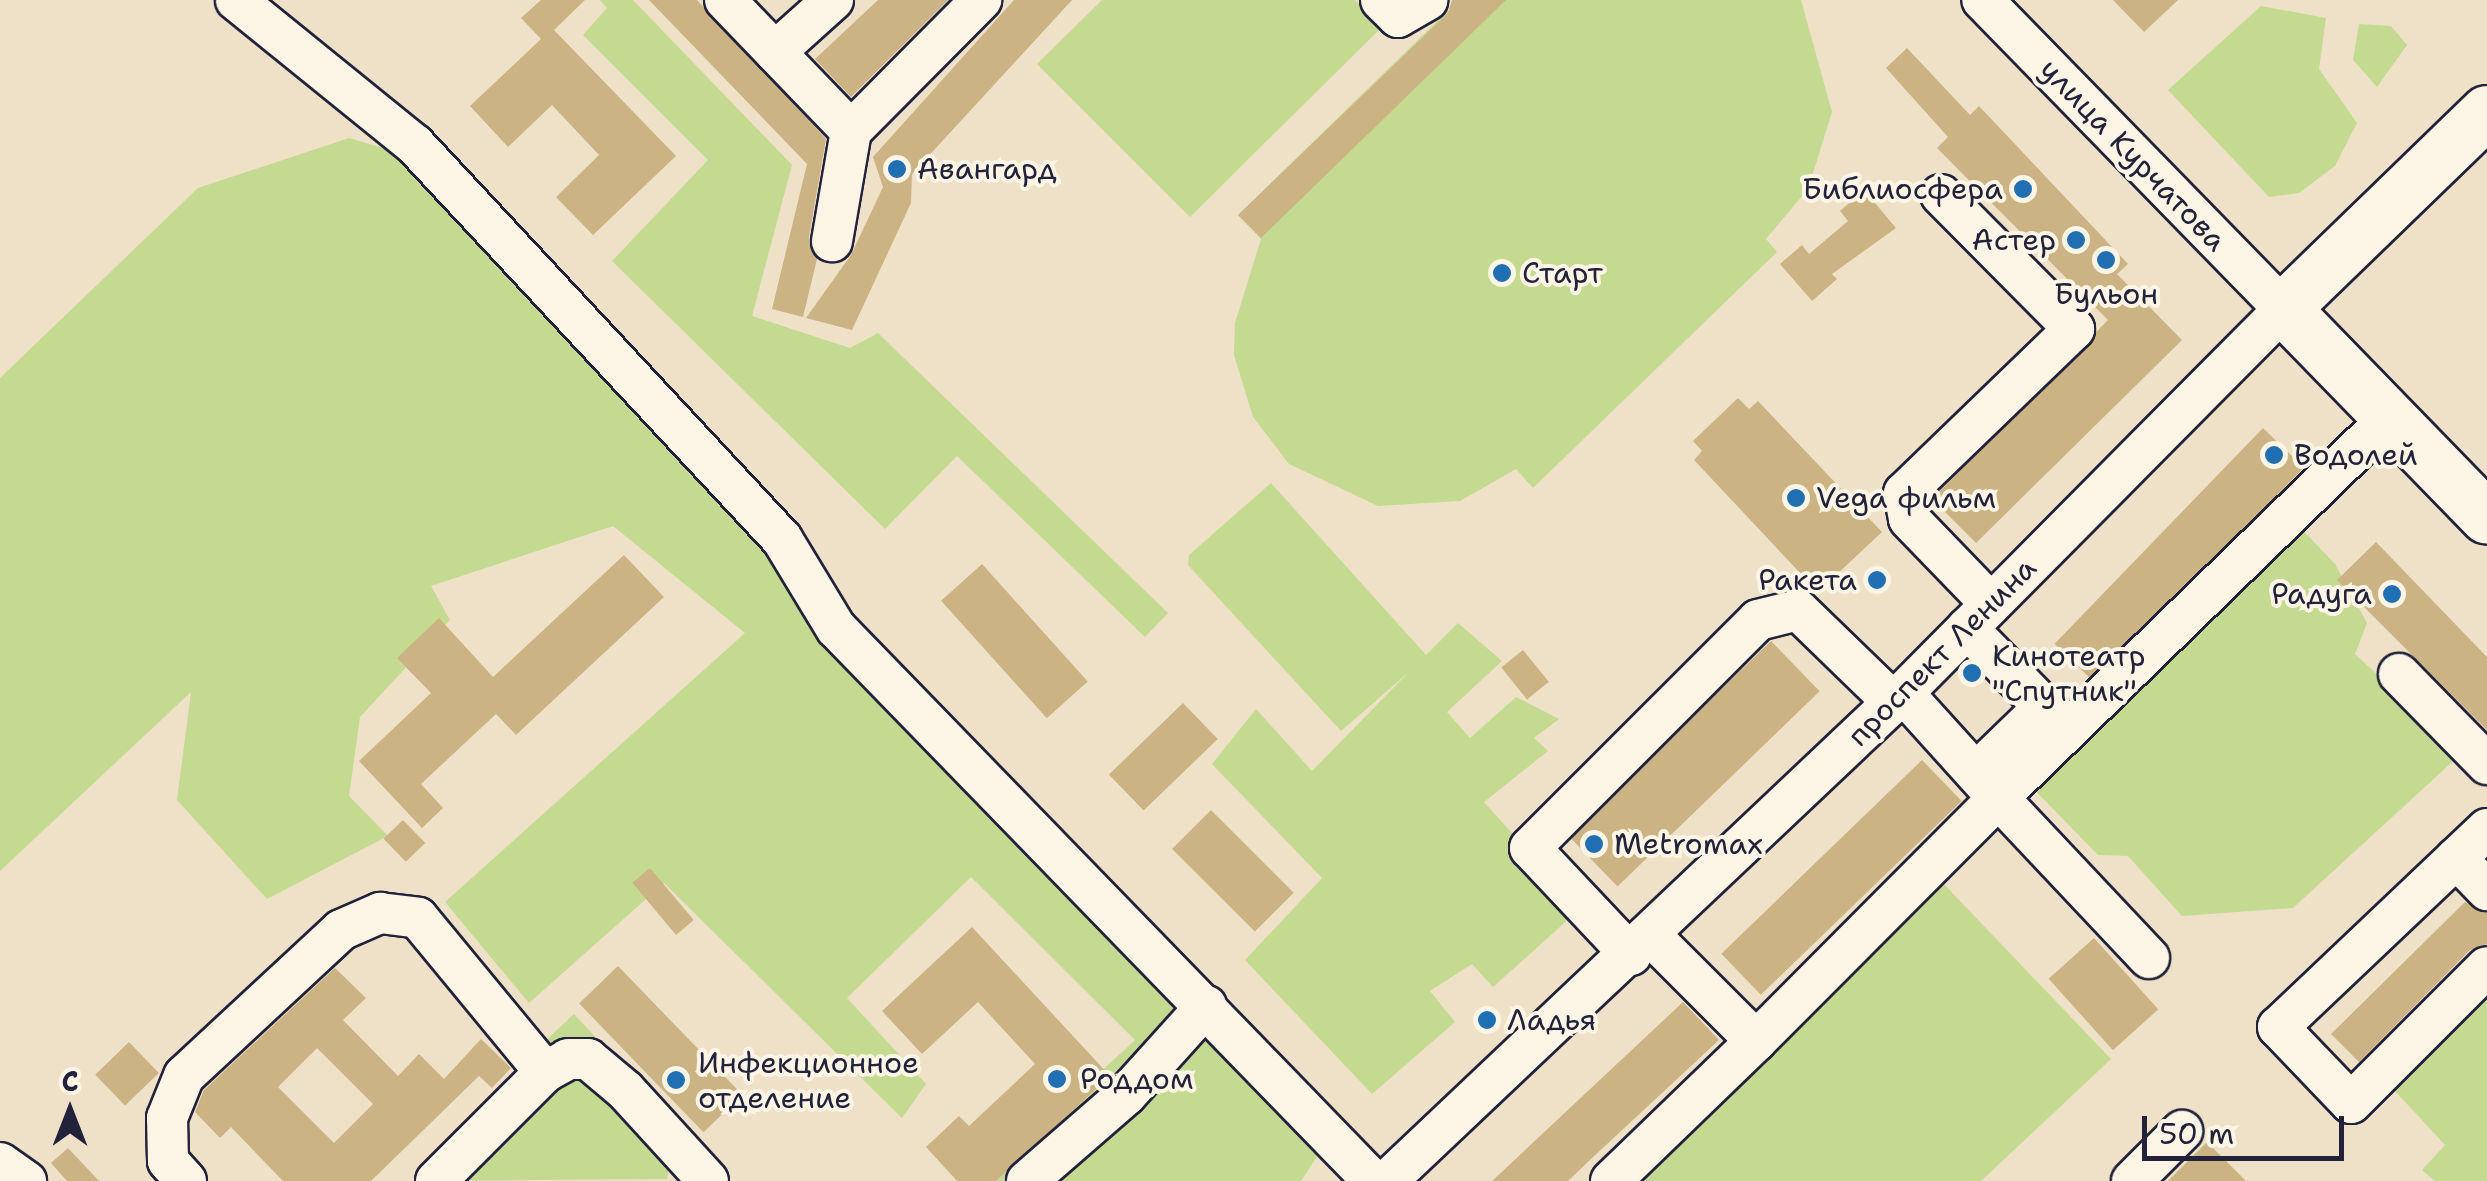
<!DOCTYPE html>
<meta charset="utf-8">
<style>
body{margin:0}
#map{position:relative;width:2487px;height:1181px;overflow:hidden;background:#eee1c8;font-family:"Shantell Sans",sans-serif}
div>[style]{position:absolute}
.green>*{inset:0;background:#c4da90}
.building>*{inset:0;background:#ccb383;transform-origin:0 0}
.roads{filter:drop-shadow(2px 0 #22223b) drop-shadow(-2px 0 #22223b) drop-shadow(0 2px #22223b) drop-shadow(0 -2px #22223b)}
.minor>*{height:40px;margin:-20px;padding:0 20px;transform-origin:20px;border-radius:20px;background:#fcf5e5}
.major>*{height:52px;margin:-26px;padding:0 26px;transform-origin:26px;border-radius:26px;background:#fcf5e5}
.dots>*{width:28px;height:28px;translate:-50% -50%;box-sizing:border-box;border:5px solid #fcf5e5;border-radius:50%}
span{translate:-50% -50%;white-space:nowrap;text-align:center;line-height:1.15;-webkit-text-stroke:8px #fcf5e5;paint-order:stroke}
.street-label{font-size:30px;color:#22223b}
.poi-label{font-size:30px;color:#22223b}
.left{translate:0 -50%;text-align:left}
.right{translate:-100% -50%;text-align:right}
.north{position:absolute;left:20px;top:1061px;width:100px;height:100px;-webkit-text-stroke:8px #fcf5e5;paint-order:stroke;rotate:0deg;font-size:28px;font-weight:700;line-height:40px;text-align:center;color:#22223b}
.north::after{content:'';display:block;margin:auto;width:35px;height:45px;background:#22223b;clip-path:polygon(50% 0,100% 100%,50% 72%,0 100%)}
.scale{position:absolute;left:2142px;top:1116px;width:202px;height:45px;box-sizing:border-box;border:5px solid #22223b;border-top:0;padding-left:12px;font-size:30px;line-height:35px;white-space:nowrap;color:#22223b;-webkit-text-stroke:8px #fcf5e5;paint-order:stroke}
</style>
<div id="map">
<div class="green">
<i style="clip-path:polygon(600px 0,633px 0,792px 165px,752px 316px,850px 348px,878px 333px,1168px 613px,1145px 637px,957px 456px,885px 529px,612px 261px,708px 160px,583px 35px,607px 8px)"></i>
<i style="clip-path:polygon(1102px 0,1355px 0,1382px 27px,1190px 217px,1037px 64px)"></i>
<i style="clip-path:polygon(1459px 0,1801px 0,1832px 112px,1808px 189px,1766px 239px,1777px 252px,1533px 488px,1516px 469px,1460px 501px,1378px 506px,1289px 464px,1253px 417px,1234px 355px,1235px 323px,1261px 239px,1238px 215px)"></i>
<i style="clip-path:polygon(2261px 6px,2326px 18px,2319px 69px,2357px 123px,2335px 166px,2299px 193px,2269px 197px,2168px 90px)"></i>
<i style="clip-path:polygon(2359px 24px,2391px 26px,2407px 45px,2377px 87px,2353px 60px)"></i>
<i style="clip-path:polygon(349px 138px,407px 155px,1322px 1149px,1301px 1181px,983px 1181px,1135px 1040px,971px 877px,847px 998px,926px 1084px,902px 1118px,664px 883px,529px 1003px,445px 902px,745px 633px,613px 526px,431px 586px,450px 620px,360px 717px,349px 796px,388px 836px,267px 899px,177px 800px,191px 692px,0 871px,0 378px,198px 188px)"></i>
<i style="clip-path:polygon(1271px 483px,1426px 655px,1458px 623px,1502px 661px,1447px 712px,1470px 738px,1516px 697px,1559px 719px,1534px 738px,1548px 751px,1484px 802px,1580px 909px,1493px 987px,1472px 964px,1430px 991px,1455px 1022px,1372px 1094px,1245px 960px,1322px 878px,1212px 764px,1256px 709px,1312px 771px,1409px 672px,1341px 731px,1188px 565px,1189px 555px)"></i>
<i style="clip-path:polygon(2294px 521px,2335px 564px,2367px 623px,2355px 654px,2462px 753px,2293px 908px,2182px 916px,2128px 856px,2098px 855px,2025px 780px)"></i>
<i style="clip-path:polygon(1940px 880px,2111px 1059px,1981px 1181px,1628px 1181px)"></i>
<i style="clip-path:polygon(2487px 971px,2487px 1181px,2435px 1181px,2422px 1170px,2445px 1145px,2383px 1078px)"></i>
<i style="clip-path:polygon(574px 1014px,678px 1126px,667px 1179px,418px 1181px,536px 1071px,526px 1059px)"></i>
</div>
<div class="building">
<i style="clip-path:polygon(541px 0,585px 0,554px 30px,676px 156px,593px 235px,556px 197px,599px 155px,552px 105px,508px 147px,470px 106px,541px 39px,521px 18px)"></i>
<i style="clip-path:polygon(649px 0,697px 0,826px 139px,809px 237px,817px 259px,803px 317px,772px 309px,807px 164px)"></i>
<i style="clip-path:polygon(878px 0,948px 0,851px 97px,815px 59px)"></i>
<i style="clip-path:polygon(1014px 0,1072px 0,912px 174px,911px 203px,852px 330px,806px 318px,851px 255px,883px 187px,873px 157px)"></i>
<i style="clip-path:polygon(1452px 0,1506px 0,1261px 238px,1238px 215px,1448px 13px)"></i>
<i style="clip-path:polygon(2113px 0,2178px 0,2144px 32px)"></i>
<i style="clip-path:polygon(1907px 48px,1970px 115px,1979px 106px,2128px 264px,2117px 274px,2182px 340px,1976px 543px,1932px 499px,2108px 320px,1937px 148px,1948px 137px,1886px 68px)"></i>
<i style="clip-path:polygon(1864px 190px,1896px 228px,1832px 274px,1837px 279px,1812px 301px,1780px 264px,1802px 245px,1809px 254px,1848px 221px,1840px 211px)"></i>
<i style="clip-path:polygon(1738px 398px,1749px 409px,1758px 401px,1882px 532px,1818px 592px,1694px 460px,1702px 451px,1693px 441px)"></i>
<i style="left:2263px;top:428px;width:57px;height:300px;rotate:44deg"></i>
<i style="clip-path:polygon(2376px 542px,2487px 657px,2487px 730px,2337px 580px)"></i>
<i style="clip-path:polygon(624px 555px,664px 597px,516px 735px,496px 714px,421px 784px,443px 808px,422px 828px,359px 761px,431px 693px,397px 658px,439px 618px,493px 677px)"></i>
<i style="left:982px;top:564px;width:158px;height:55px;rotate:48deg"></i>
<i style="left:1771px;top:641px;width:70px;height:281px;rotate:46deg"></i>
<i style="left:1523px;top:650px;width:41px;height:28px;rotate:51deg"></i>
<i style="left:1183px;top:703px;width:50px;height:103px;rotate:46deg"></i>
<i style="left:1922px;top:760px;width:57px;height:279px;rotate:46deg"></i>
<i style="left:1211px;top:810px;width:117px;height:55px;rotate:45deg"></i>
<i style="left:403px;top:820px;width:32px;height:27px;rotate:46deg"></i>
<i style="left:650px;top:868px;width:68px;height:23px;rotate:50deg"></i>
<i style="clip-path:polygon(2465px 902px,2487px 913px,2487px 944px,2470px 950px,2359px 1062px,2331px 1034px)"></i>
<i style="clip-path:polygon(972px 927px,1110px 1076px,996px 1181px,957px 1181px,926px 1147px,959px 1116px,969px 1126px,1035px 1064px,978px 1002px,922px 1054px,882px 1011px)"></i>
<i style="left:2094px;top:938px;width:96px;height:61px;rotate:48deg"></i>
<i style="left:618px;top:966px;width:179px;height:54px;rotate:46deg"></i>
<i style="clip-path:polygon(evenodd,335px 968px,366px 998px,343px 1020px,398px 1076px,419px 1054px,444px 1079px,481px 1039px,511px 1068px,492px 1088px,479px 1076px,371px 1181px,283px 1181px,231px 1127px,220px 1138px,195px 1112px,204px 1090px,335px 968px,317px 1048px,373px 1104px,334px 1143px,278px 1087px,317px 1048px)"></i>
<i style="clip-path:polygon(1683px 1002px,1719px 1040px,1591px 1159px,1568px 1181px,1492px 1181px)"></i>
<i style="left:129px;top:1042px;width:43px;height:47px;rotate:46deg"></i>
<i style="clip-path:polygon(2207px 1142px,2246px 1181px,2168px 1181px)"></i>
<i style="clip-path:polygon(68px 1148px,99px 1181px,67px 1181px,51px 1163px)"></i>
</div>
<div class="roads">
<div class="minor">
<i style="left:236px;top:0;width:229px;rotate:39deg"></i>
<i style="left:414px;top:144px;width:540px;rotate:47.03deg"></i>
<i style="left:782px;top:539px;width:104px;rotate:58.8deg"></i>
<i style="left:836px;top:628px;width:771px;rotate:45.84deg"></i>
<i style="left:725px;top:0;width:182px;rotate:46.1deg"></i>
<i style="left:851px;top:131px;width:112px;rotate:99.8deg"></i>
<i style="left:1381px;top:0;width:24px;rotate:45deg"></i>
<i style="left:1398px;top:17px;width:34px;rotate:-30deg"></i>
<i style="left:775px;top:52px;width:78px;rotate:-41.9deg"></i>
<i style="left:851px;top:131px;width:185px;rotate:-45.2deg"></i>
<i style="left:1941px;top:195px;width:189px;rotate:45.2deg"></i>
<i style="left:2074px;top:329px;width:236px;rotate:136deg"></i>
<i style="left:1904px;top:493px;width:26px;rotate:79deg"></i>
<i style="left:1909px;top:519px;width:118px;rotate:46deg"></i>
<i style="left:1967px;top:628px;width:110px;rotate:45.7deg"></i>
<i style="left:2044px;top:707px;width:95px;rotate:135.9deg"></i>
<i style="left:2399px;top:674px;width:126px;rotate:45.6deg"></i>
<i style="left:2487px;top:829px;width:288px;rotate:136.5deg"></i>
<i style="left:2278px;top:1027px;width:105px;rotate:46.2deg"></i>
<i style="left:2351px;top:1103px;width:192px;rotate:-45deg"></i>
<i style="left:2456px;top:858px;width:45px;rotate:45.9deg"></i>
<i style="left:1631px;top:955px;width:147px;rotate:-133.3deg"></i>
<i style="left:1530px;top:848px;width:322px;rotate:-45deg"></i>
<i style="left:1758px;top:620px;width:41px;rotate:-14deg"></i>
<i style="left:1798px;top:610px;width:132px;rotate:44.1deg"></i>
<i style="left:2149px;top:958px;width:220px;rotate:-133.3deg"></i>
<i style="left:1998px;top:798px;width:545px;rotate:-44.18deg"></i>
<i style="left:1756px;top:1041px;width:343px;rotate:-45.1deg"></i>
<i style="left:1998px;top:798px;width:142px;rotate:-132.1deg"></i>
<i style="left:0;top:1163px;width:32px;rotate:35deg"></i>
<i style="left:186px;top:1181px;width:27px;rotate:-132deg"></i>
<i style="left:168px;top:1161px;width:43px;rotate:-91.3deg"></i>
<i style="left:167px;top:1118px;width:45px;rotate:-68deg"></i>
<i style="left:184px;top:1076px;width:214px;rotate:-42.9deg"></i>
<i style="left:341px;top:930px;width:43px;rotate:-23.6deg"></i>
<i style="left:380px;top:913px;width:38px;rotate:7deg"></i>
<i style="left:418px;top:918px;width:200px;rotate:50.5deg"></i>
<i style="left:436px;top:1181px;width:154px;rotate:-45deg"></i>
<i style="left:545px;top:1072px;width:26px;rotate:-29deg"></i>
<i style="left:568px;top:1059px;width:20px"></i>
<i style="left:588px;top:1059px;width:48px;rotate:40deg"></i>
<i style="left:625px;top:1090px;width:123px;rotate:47.6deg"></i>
<i style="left:1027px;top:1181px;width:131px;rotate:-41deg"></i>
<i style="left:1126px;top:1095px;width:120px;rotate:-48deg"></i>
<i style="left:1387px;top:1181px;width:710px;rotate:-43.4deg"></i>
<i style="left:1903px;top:693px;width:541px;rotate:-45.22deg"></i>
<i style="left:2284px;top:309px;width:432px;rotate:-134.3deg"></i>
<i style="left:1611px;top:1181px;width:202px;rotate:-44deg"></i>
<i style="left:1756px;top:1041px;width:150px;rotate:-135deg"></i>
<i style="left:2132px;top:1181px;width:71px;rotate:-45deg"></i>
</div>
<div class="major">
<i style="left:2487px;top:112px;width:283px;rotate:135.9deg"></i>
<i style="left:2284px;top:309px;width:291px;rotate:45.8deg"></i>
</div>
</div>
<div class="dots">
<i style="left:897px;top:169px;background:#1f6fb2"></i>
<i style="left:2023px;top:189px;background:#1f6fb2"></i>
<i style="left:2076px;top:240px;background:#1f6fb2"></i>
<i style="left:2106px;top:260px;background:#1f6fb2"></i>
<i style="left:1502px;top:273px;background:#1f6fb2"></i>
<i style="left:2274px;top:455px;background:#1f6fb2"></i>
<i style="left:1796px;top:498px;background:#1f6fb2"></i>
<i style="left:1877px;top:580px;background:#1f6fb2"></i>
<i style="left:2392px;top:594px;background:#1f6fb2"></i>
<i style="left:1972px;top:673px;background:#1f6fb2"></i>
<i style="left:1594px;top:844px;background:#1f6fb2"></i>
<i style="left:1487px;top:1020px;background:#1f6fb2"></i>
<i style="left:1057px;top:1079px;background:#1f6fb2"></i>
<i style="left:676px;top:1080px;background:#1f6fb2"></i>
</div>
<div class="street-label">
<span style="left:2133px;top:155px;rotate:46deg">улица Курчатова</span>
<span style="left:1942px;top:652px;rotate:-45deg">проспект Ленина</span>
</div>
<div class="poi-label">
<span class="left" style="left:917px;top:169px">Авангард</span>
<span class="right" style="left:2003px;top:189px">Библиосфера</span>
<span class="right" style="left:2056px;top:240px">Астер</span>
<span class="left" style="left:1522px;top:273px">Старт</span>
<span style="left:2106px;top:294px">Бульон</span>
<span class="left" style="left:2294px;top:455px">Водолей</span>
<span class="left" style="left:1816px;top:498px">Vega фильм</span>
<span class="right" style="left:1857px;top:580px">Ракета</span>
<span class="right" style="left:2372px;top:594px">Радуга</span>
<span class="left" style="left:1992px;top:673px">Кинотеатр<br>"Спутник"</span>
<span class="left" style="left:1614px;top:844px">Metromax</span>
<span class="left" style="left:1507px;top:1020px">Ладья</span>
<span class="left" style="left:698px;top:1080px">Инфекционное<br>отделение</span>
<span class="left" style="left:1080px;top:1079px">Роддом</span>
</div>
<div class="north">С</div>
<div class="scale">50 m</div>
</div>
